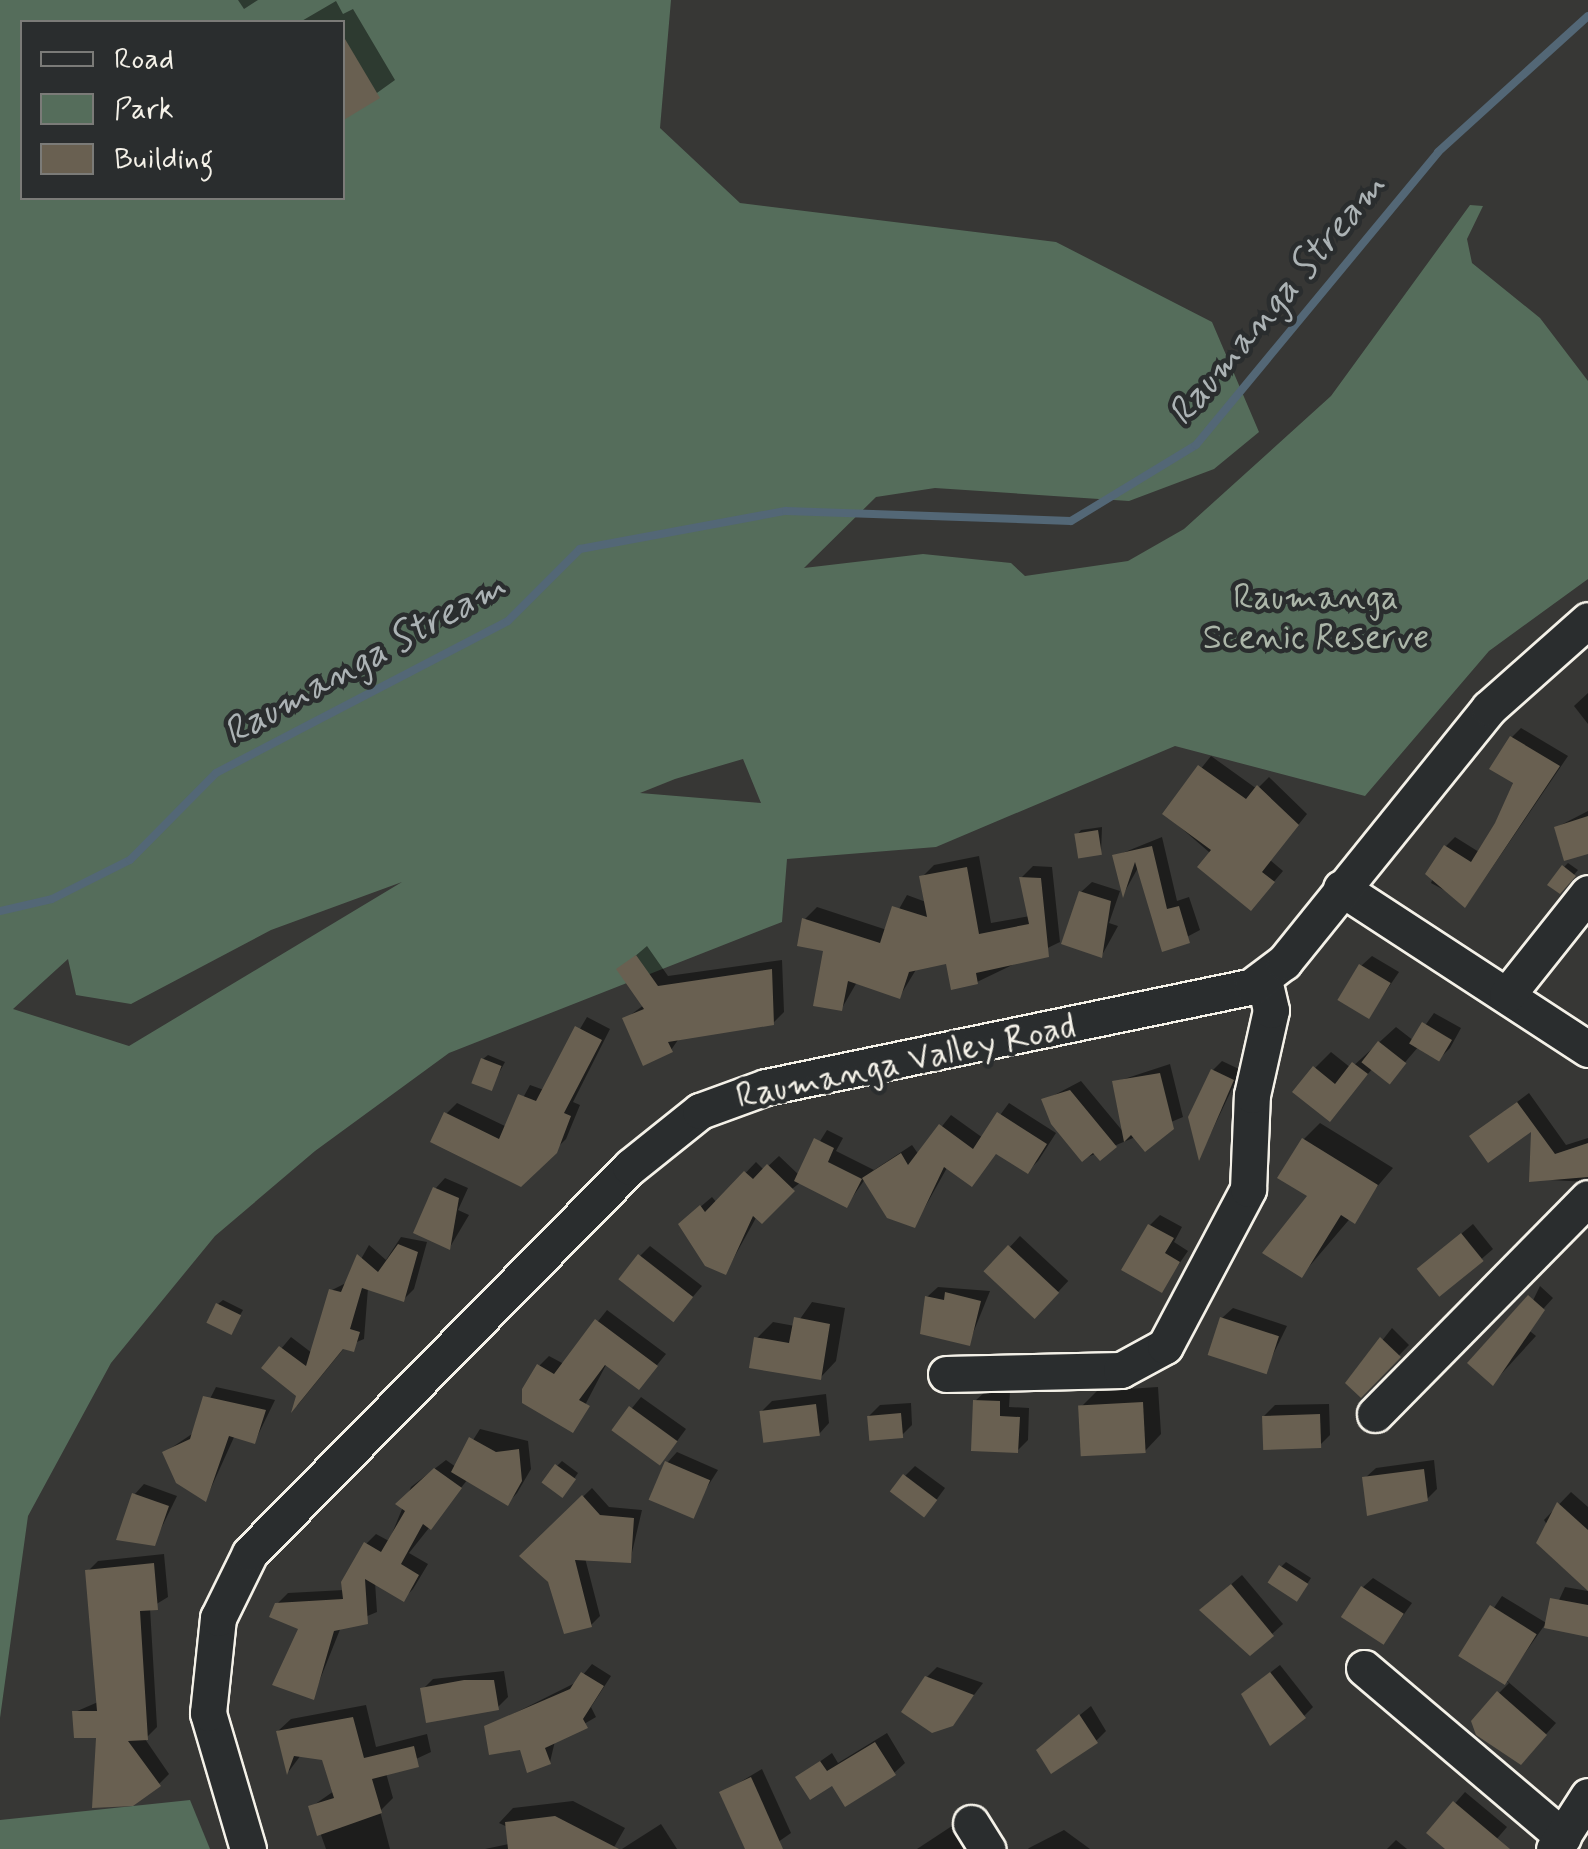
<!DOCTYPE html>
<style>
body{margin:0}
#map{position:relative;width:1588px;height:1849px;overflow:hidden;background:#373735;font-family:Mynerve,sans-serif}
div>[style]{position:absolute}
.green>*{inset:0;background:#556d5b}
.shadow>*{inset:0;background:#0007;transform-origin:0 0}
.stream>*{height:8px;margin:-4px;padding:0 4px;transform-origin:4px;border-radius:4px;background:#536776}
.building>*{inset:0;background:#696051;transform-origin:0 0}
.roads{filter:drop-shadow(2px 0 #f4f1e8) drop-shadow(-2px 0 #f4f1e8) drop-shadow(0 2px #f4f1e8) drop-shadow(0 -2px #f4f1e8)}
.minor>*{height:35px;margin:-17.5px;padding:0 17.5px;transform-origin:17.5px;border-radius:17.5px;background:#2a2d2e}
span{translate:-50% -50%;white-space:nowrap;text-align:center;line-height:1.15;-webkit-text-stroke:9px #2a2d2e;paint-order:stroke}
.park-label{font-size:35px;color:#acb6a9}
.street-label{font-size:35px;color:#f4f1e8}
.water-label{font-size:38px;color:#acb3b5;font-style:italic}
.legend{position:absolute;left:20px;top:20px;width:325px;height:180px;box-sizing:border-box;background:#2a2d2e;border:2px solid #7b7b78;margin:0;padding:12px 18px;list-style:none;font-size:30px;color:#f4f1e8}
.legend li{display:flex;align-items:center;gap:20px;height:50px}
.legend b{width:50px;border:2px solid #7b7b78}
</style>
<div id="map">
<div class="green">
<i style="clip-path:polygon(evenodd,0 0,671px 0,660px 128px,740px 203px,1056px 242px,1212px 322px,1259px 432px,1214px 469px,1129px 501px,935px 488px,876px 497px,804px 568px,923px 554px,1011px 563px,1025px 576px,1128px 561px,1184px 529px,1331px 396px,1470px 205px,1483px 206px,1467px 239px,1472px 263px,1540px 318px,1588px 381px,1588px 579px,1489px 651px,1365px 796px,1175px 746px,936px 847px,787px 859px,782px 922px,449px 1053px,315px 1151px,215px 1236px,111px 1363px,28px 1516px,0 1718px,0 0,22px 22px,342px 22px,342px 198px,22px 198px,22px 22px,0 0,743px 759px,761px 803px,640px 793px,675px 779px,743px 759px,0 0,402px 882px,129px 1046px,13px 1009px,68px 959px,76px 995px,131px 1004px,271px 930px,402px 882px)"></i>
<i style="clip-path:polygon(190px 1800px,210px 1849px,0 1849px,0 1820px)"></i>
</div>
<div class="shadow">
<i style="clip-path:polygon(238px 0,258px 0,244px 9px)"></i>
<i style="clip-path:polygon(336px 1px,343px 14px,353px 9px,395px 80px,342px 118px,342px 22px,300px 22px)"></i>
<i style="clip-path:polygon(1588px 693px,1588px 724px,1574px 706px)"></i>
<i style="clip-path:polygon(1521px 728px,1568px 756px,1468px 903px,1431px 883px,1446px 846px,1455px 837px,1479px 852px,1513px 798px,1512px 737px)"></i>
<i style="clip-path:polygon(1211px 756px,1257px 789px,1269px 777px,1307px 814px,1270px 860px,1283px 871px,1261px 897px,1165px 814px)"></i>
<i style="clip-path:polygon(1588px 811px,1588px 851px,1557px 827px)"></i>
<i style="clip-path:polygon(1102px 827px,1101px 852px,1077px 835px,1081px 830px)"></i>
<i style="clip-path:polygon(1162px 837px,1177px 901px,1189px 897px,1200px 930px,1164px 949px,1139px 866px,1124px 893px,1115px 856px)"></i>
<i style="clip-path:polygon(979px 856px,991px 923px,1030px 916px,1021px 878px,1033px 866px,1052px 867px,1060px 942px,977px 982px,948px 961px,917px 968px,900px 996px,857px 982px,842px 1008px,826px 949px,805px 919px,817px 907px,887px 930px,907px 895px,926px 902px,922px 877px,934px 865px)"></i>
<i style="clip-path:polygon(1568px 863px,1578px 870px,1560px 891px,1564px 867px)"></i>
<i style="clip-path:polygon(1092px 882px,1120px 891px,1109px 923px,1118px 926px,1102px 955px,1081px 892px)"></i>
<i style="clip-path:polygon(647px 946px,668px 976px,782px 960px,784px 1012px,773px 1023px,680px 1037px,671px 1050px,625px 1019px,644px 1005px,620px 969px)"></i>
<i style="clip-path:polygon(1372px 956px,1399px 972px,1369px 1016px,1361px 966px)"></i>
<i style="clip-path:polygon(1434px 1013px,1461px 1028px,1450px 1048px,1440px 1058px,1419px 1046px,1389px 1081px,1373px 1068px,1330px 1118px,1315px 1068px,1331px 1052px,1351px 1068px,1396px 1027px,1414px 1041px)"></i>
<i style="clip-path:polygon(587px 1017px,610px 1029px,573px 1102px,580px 1105px,566px 1139px,520px 1184px,446px 1114px,457px 1103px,507px 1127px,530px 1085px,544px 1090px)"></i>
<i style="clip-path:polygon(488px 1055px,505px 1062px,490px 1089px,483px 1059px)"></i>
<i style="clip-path:polygon(1222px 1061px,1241px 1070px,1200px 1156px,1213px 1070px)"></i>
<i style="clip-path:polygon(1170px 1064px,1183px 1117px,1083px 1159px,1045px 1100px,1081px 1081px,1125px 1134px,1115px 1082px)"></i>
<i style="clip-path:polygon(1529px 1093px,1566px 1145px,1588px 1138px,1588px 1182px,1532px 1179px,1534px 1127px,1472px 1136px)"></i>
<i style="clip-path:polygon(1009px 1103px,1056px 1133px,1038px 1161px,1028px 1171px,997px 1152px,972px 1184px,948px 1166px,915px 1225px,865px 1179px,847px 1205px,801px 1182px,757px 1216px,726px 1272px,692px 1214px,712px 1197px,717px 1203px,756px 1162px,764px 1170px,779px 1156px,799px 1175px,827px 1130px,843px 1138px,836px 1151px,874px 1170px,912px 1145px,919px 1155px,951px 1115px,983px 1138px)"></i>
<i style="clip-path:polygon(1320px 1123px,1393px 1168px,1302px 1275px,1311px 1196px,1304px 1139px)"></i>
<i style="clip-path:polygon(445px 1178px,468px 1188px,458px 1210px,469px 1215px,450px 1247px,435px 1189px)"></i>
<i style="clip-path:polygon(1160px 1215px,1182px 1227px,1174px 1242px,1188px 1251px,1161px 1290px,1150px 1225px)"></i>
<i style="clip-path:polygon(1473px 1224px,1493px 1249px,1441px 1294px,1431px 1259px)"></i>
<i style="left:1020px;top:1236px;width:66px;height:49px;rotate:43deg"></i>
<i style="clip-path:polygon(401px 1237px,427px 1242px,414px 1289px,404px 1299px,368px 1288px,364px 1339px,345px 1347px,297px 1406px,299px 1395px,265px 1368px,291px 1337px,312px 1353px,332px 1290px,348px 1282px,369px 1245px,386px 1260px)"></i>
<i style="clip-path:polygon(650px 1246px,702px 1286px,674px 1319px,640px 1256px)"></i>
<i style="clip-path:polygon(1540px 1286px,1553px 1298px,1526px 1328px,1536px 1336px,1493px 1383px)"></i>
<i style="clip-path:polygon(938px 1287px,990px 1291px,969px 1343px,927px 1297px)"></i>
<i style="clip-path:polygon(223px 1300px,243px 1310px,230px 1332px,218px 1304px)"></i>
<i style="clip-path:polygon(812px 1302px,845px 1308px,836px 1361px,820px 1378px,757px 1338px,773px 1322px,795px 1326px)"></i>
<i style="clip-path:polygon(1233px 1308px,1287px 1326px,1265px 1371px,1222px 1318px)"></i>
<i style="clip-path:polygon(607px 1310px,666px 1354px,639px 1387px,607px 1363px,572px 1430px,539px 1366px,549px 1356px,564px 1364px)"></i>
<i style="clip-path:polygon(1392px 1328px,1409px 1345px,1361px 1395px,1349px 1383px)"></i>
<i style="clip-path:polygon(216px 1387px,275px 1400px,255px 1441px,235px 1435px,206px 1499px,165px 1452px,192px 1434px)"></i>
<i style="clip-path:polygon(1158px 1387px,1161px 1434px,1145px 1451px,1081px 1407px,1097px 1391px)"></i>
<i style="clip-path:polygon(986px 1391px,1010px 1392px,1009px 1407px,1029px 1408px,1028px 1440px,1017px 1451px,975px 1401px)"></i>
<i style="clip-path:polygon(826px 1394px,829px 1423px,819px 1434px,762px 1411px,772px 1401px)"></i>
<i style="clip-path:polygon(641px 1397px,686px 1429px,669px 1452px,615px 1429px)"></i>
<i style="clip-path:polygon(911px 1403px,912px 1425px,902px 1435px,869px 1416px,880px 1405px)"></i>
<i style="clip-path:polygon(1329px 1404px,1330px 1435px,1320px 1445px,1264px 1416px,1275px 1405px)"></i>
<i style="clip-path:polygon(480px 1429px,528px 1441px,531px 1469px,517px 1493px,508px 1503px,468px 1479px,409px 1553px,428px 1564px,413px 1589px,403px 1599px,375px 1582px,377px 1612px,341px 1627px,313px 1697px,302px 1628px,277px 1604px,288px 1593px,344px 1590px,366px 1544px,376px 1534px,389px 1541px,411px 1487px,446px 1460px,456px 1467px)"></i>
<i style="clip-path:polygon(677px 1452px,718px 1470px,690px 1514px,667px 1463px)"></i>
<i style="clip-path:polygon(1434px 1460px,1437px 1489px,1427px 1499px,1365px 1478px,1376px 1468px)"></i>
<i style="clip-path:polygon(562px 1461px,578px 1473px,567px 1489px,557px 1466px)"></i>
<i style="clip-path:polygon(915px 1466px,945px 1488px,934px 1503px,905px 1476px)"></i>
<i style="clip-path:polygon(144px 1484px,177px 1496px,154px 1543px,134px 1495px)"></i>
<i style="clip-path:polygon(592px 1488px,609px 1507px,642px 1510px,630px 1561px,585px 1558px,600px 1616px,591px 1625px,522px 1556px)"></i>
<i style="clip-path:polygon(1571px 1492px,1588px 1507px,1588px 1588px,1544px 1520px)"></i>
<i style="clip-path:polygon(164px 1554px,168px 1597px,150px 1608px,157px 1727px,145px 1739px,169px 1774px,159px 1784px,75px 1712px,98px 1702px,88px 1571px,98px 1561px)"></i>
<i style="clip-path:polygon(1286px 1562px,1311px 1578px,1301px 1593px,1281px 1567px)"></i>
<i style="clip-path:polygon(1242px 1575px,1283px 1624px,1272px 1634px,1213px 1600px)"></i>
<i style="clip-path:polygon(1373px 1578px,1412px 1603px,1384px 1642px,1362px 1588px)"></i>
<i style="clip-path:polygon(1565px 1587px,1588px 1591px,1588px 1634px,1544px 1626px,1506px 1680px,1556px 1723px,1531px 1751px,1499px 1693px,1509px 1683px,1462px 1655px,1502px 1596px,1548px 1624px)"></i>
<i style="clip-path:polygon(592px 1664px,611px 1676px,591px 1707px,596px 1717px,555px 1741px,550px 1762px,487px 1727px,577px 1682px)"></i>
<i style="clip-path:polygon(1280px 1665px,1313px 1707px,1304px 1716px,1254px 1685px)"></i>
<i style="clip-path:polygon(937px 1667px,983px 1683px,952px 1724px,927px 1677px)"></i>
<i style="clip-path:polygon(504px 1671px,508px 1697px,498px 1707px,423px 1689px,433px 1679px)"></i>
<i style="clip-path:polygon(366px 1705px,376px 1747px,427px 1734px,431px 1752px,386px 1773px,393px 1798px,380px 1811px,390px 1849px,326px 1849px,311px 1807px,334px 1791px,324px 1758px,301px 1755px,289px 1771px,278px 1731px,291px 1719px)"></i>
<i style="clip-path:polygon(1091px 1706px,1106px 1731px,1096px 1741px,1049px 1740px)"></i>
<i style="clip-path:polygon(887px 1733px,905px 1763px,894px 1773px,833px 1783px,798px 1777px,832px 1753px,838px 1763px)"></i>
<i style="clip-path:polygon(762px 1769px,791px 1833px,768px 1849px,748px 1849px,722px 1793px)"></i>
<i style="clip-path:polygon(1465px 1792px,1507px 1827px,1488px 1849px,1449px 1849px,1429px 1833px)"></i>
<i style="clip-path:polygon(573px 1801px,625px 1828px,613px 1849px,485px 1849px,533px 1839px,499px 1823px,513px 1808px)"></i>
<i style="clip-path:polygon(661px 1824px,677px 1849px,622px 1849px,625px 1847px)"></i>
<i style="clip-path:polygon(955px 1824px,971px 1849px,917px 1849px)"></i>
<i style="clip-path:polygon(1064px 1830px,1090px 1849px,1028px 1849px,1029px 1848px)"></i>
<i style="clip-path:polygon(1396px 1840px,1407px 1849px,1387px 1849px)"></i>
</div>
<div class="stream">
<i style="left:0;top:911px;width:53px;rotate:-13deg"></i>
<i style="left:52px;top:899px;width:87px;rotate:-26.6deg"></i>
<i style="left:130px;top:860px;width:122px;rotate:-45.3deg"></i>
<i style="left:216px;top:773px;width:329px;rotate:-27.5deg"></i>
<i style="left:508px;top:621px;width:102px;rotate:-45deg"></i>
<i style="left:580px;top:549px;width:209px;rotate:-10.5deg"></i>
<i style="left:786px;top:511px;width:285px;rotate:2deg"></i>
<i style="left:1071px;top:521px;width:146px;rotate:-31.3deg"></i>
<i style="left:1196px;top:445px;width:380px;rotate:-50.4deg"></i>
<i style="left:1438px;top:152px;width:202px;rotate:-42.2deg"></i>
</div>
<div class="building">
<i style="clip-path:polygon(342px 34px,380px 98px,342px 121px)"></i>
<i style="clip-path:polygon(1510px 736px,1560px 766px,1465px 908px,1425px 874px,1444px 845px,1471px 862px,1495px 823px,1513px 783px,1489px 769px)"></i>
<i style="clip-path:polygon(1198px 765px,1246px 799px,1257px 785px,1299px 825px,1262px 872px,1275px 882px,1251px 911px,1197px 867px,1211px 850px,1162px 814px)"></i>
<i style="clip-path:polygon(1588px 816px,1588px 854px,1564px 861px,1554px 827px)"></i>
<i style="left:1098px;top:830px;width:25px;height:24px;rotate:81deg"></i>
<i style="clip-path:polygon(1152px 846px,1167px 909px,1179px 906px,1190px 943px,1162px 952px,1135px 862px,1123px 898px,1112px 855px)"></i>
<i style="clip-path:polygon(1562px 865px,1576px 876px,1560px 894px,1547px 885px)"></i>
<i style="clip-path:polygon(967px 867px,979px 934px,1029px 924px,1019px 877px,1041px 878px,1049px 957px,976px 973px,978px 984px,951px 990px,946px 964px,909px 972px,900px 999px,848px 981px,842px 1011px,813px 1006px,823px 951px,797px 946px,802px 918px,880px 943px,892px 906px,927px 917px,919px 876px)"></i>
<i style="clip-path:polygon(1079px 891px,1111px 901px,1102px 958px,1061px 944px)"></i>
<i style="clip-path:polygon(636px 955px,658px 986px,772px 969px,774px 1025px,668px 1042px,673px 1052px,643px 1066px,622px 1018px,644px 1009px,616px 969px)"></i>
<i style="left:1359px;top:964px;width:37px;height:42px;rotate:31deg"></i>
<i style="left:1422px;top:1022px;width:35px;height:25px;rotate:31deg"></i>
<i style="clip-path:polygon(575px 1026px,602px 1040px,564px 1113px,571px 1116px,557px 1153px,521px 1187px,430px 1142px,444px 1112px,499px 1139px,518px 1094px,536px 1101px)"></i>
<i style="left:1378px;top:1041px;width:36px;height:27px;rotate:38deg"></i>
<i style="left:481px;top:1058px;width:22px;height:27px;rotate:21deg"></i>
<i style="clip-path:polygon(1352px 1062px,1368px 1074px,1330px 1122px,1292px 1092px,1313px 1066px,1335px 1084px)"></i>
<i style="clip-path:polygon(1211px 1069px,1234px 1080px,1199px 1161px,1188px 1117px)"></i>
<i style="clip-path:polygon(1160px 1073px,1174px 1129px,1145px 1152px,1131px 1135px,1124px 1142px,1112px 1081px)"></i>
<i style="clip-path:polygon(1070px 1090px,1117px 1147px,1100px 1161px,1093px 1153px,1082px 1162px,1051px 1124px,1041px 1099px)"></i>
<i style="clip-path:polygon(1517px 1102px,1555px 1154px,1588px 1143px,1588px 1177px,1529px 1182px,1531px 1132px,1488px 1163px,1469px 1136px)"></i>
<i style="clip-path:polygon(997px 1112px,1047px 1144px,1028px 1174px,996px 1154px,972px 1187px,944px 1167px,915px 1228px,887px 1218px,862px 1178px,901px 1153px,908px 1165px,939px 1124px,973px 1149px)"></i>
<i style="clip-path:polygon(814px 1138px,834px 1148px,828px 1162px,862px 1179px,847px 1208px,794px 1181px)"></i>
<i style="clip-path:polygon(1302px 1138px,1378px 1185px,1355px 1224px,1341px 1215px,1302px 1278px,1262px 1253px,1307px 1196px,1277px 1178px)"></i>
<i style="clip-path:polygon(767px 1164px,795px 1191px,762px 1224px,753px 1216px,726px 1275px,705px 1266px,678px 1224px,700px 1205px,705px 1212px,744px 1171px,753px 1179px)"></i>
<i style="clip-path:polygon(433px 1187px,459px 1198px,450px 1250px,413px 1233px)"></i>
<i style="clip-path:polygon(1148px 1224px,1174px 1238px,1165px 1253px,1180px 1262px,1162px 1293px,1121px 1270px)"></i>
<i style="left:1461px;top:1233px;width:36px;height:57px;rotate:51deg"></i>
<i style="clip-path:polygon(398px 1244px,418px 1252px,404px 1302px,362px 1288px,350px 1329px,360px 1332px,354px 1352px,343px 1349px,291px 1413px,296px 1396px,261px 1368px,279px 1346px,306px 1366px,329px 1289px,341px 1292px,357px 1254px,378px 1272px)"></i>
<i style="left:1008px;top:1245px;width:70px;height:36px;rotate:43deg"></i>
<i style="left:638px;top:1254px;width:70px;height:32px;rotate:38deg"></i>
<i style="clip-path:polygon(945px 1292px,981px 1301px,970px 1346px,920px 1334px,925px 1296px,944px 1300px)"></i>
<i style="clip-path:polygon(1528px 1295px,1545px 1310px,1493px 1386px,1467px 1363px)"></i>
<i style="left:216px;top:1303px;width:28px;height:22px;rotate:26deg"></i>
<i style="clip-path:polygon(794px 1317px,830px 1324px,821px 1380px,749px 1368px,754px 1337px,789px 1343px)"></i>
<i style="left:1220px;top:1317px;width:62px;height:40px;rotate:18deg"></i>
<i style="clip-path:polygon(595px 1319px,658px 1366px,639px 1390px,605px 1365px,579px 1400px,590px 1406px,573px 1433px,522px 1403px,522px 1389px,537px 1364px,554px 1374px)"></i>
<i style="clip-path:polygon(1380px 1337px,1401px 1357px,1361px 1398px,1345px 1383px)"></i>
<i style="clip-path:polygon(203px 1396px,266px 1410px,255px 1444px,229px 1436px,206px 1502px,176px 1483px,162px 1452px,190px 1439px)"></i>
<i style="clip-path:polygon(973px 1400px,1000px 1401px,1000px 1416px,1020px 1417px,1018px 1453px,971px 1451px)"></i>
<i style="left:1143px;top:1402px;width:51px;height:65px;rotate:87deg"></i>
<i style="left:816px;top:1404px;width:32px;height:57px;rotate:83deg"></i>
<i style="left:629px;top:1406px;width:60px;height:30px;rotate:36deg"></i>
<i style="left:901px;top:1413px;width:25px;height:34px;rotate:85deg"></i>
<i style="left:1320px;top:1414px;width:34px;height:58px;rotate:88deg"></i>
<i style="clip-path:polygon(469px 1437px,496px 1452px,519px 1449px,522px 1481px,508px 1506px,451px 1472px)"></i>
<i style="left:665px;top:1461px;width:49px;height:42px;rotate:23deg"></i>
<i style="left:555px;top:1464px;width:26px;height:23px;rotate:36deg"></i>
<i style="clip-path:polygon(434px 1468px,462px 1488px,431px 1530px,423px 1524px,401px 1564px,419px 1575px,404px 1602px,365px 1579px,368px 1624px,334px 1631px,314px 1700px,272px 1685px,298px 1629px,269px 1617px,275px 1603px,343px 1599px,341px 1582px,364px 1542px,381px 1552px,405px 1511px,395px 1504px)"></i>
<i style="clip-path:polygon(1424px 1469px,1428px 1501px,1367px 1516px,1362px 1477px)"></i>
<i style="left:903px;top:1474px;width:43px;height:22px;rotate:37deg"></i>
<i style="clip-path:polygon(132px 1493px,169px 1506px,155px 1546px,116px 1540px)"></i>
<i style="clip-path:polygon(582px 1495px,600px 1515px,634px 1518px,631px 1563px,575px 1560px,592px 1627px,564px 1634px,548px 1582px,519px 1556px)"></i>
<i style="clip-path:polygon(1557px 1502px,1588px 1530px,1588px 1591px,1536px 1543px)"></i>
<i style="clip-path:polygon(154px 1563px,158px 1610px,140px 1611px,148px 1740px,128px 1741px,161px 1786px,133px 1806px,92px 1808px,96px 1738px,74px 1738px,72px 1711px,97px 1711px,85px 1570px)"></i>
<i style="left:1279px;top:1565px;width:35px;height:21px;rotate:33deg"></i>
<i style="clip-path:polygon(1231px 1584px,1274px 1636px,1250px 1656px,1199px 1610px)"></i>
<i style="left:1361px;top:1586px;width:51px;height:37px;rotate:33deg"></i>
<i style="clip-path:polygon(1550px 1598px,1588px 1605px,1588px 1637px,1544px 1628px)"></i>
<i style="left:1490px;top:1605px;width:55px;height:60px;rotate:32deg"></i>
<i style="clip-path:polygon(581px 1672px,604px 1686px,583px 1719px,588px 1728px,545px 1748px,551px 1764px,527px 1773px,520px 1750px,489px 1755px,484px 1726px,570px 1689px)"></i>
<i style="clip-path:polygon(1270px 1672px,1306px 1718px,1270px 1746px,1241px 1694px)"></i>
<i style="clip-path:polygon(925px 1676px,974px 1695px,953px 1726px,932px 1733px,901px 1712px)"></i>
<i style="clip-path:polygon(464px 1680px,494px 1680px,499px 1710px,426px 1723px,420px 1688px)"></i>
<i style="clip-path:polygon(1497px 1691px,1547px 1735px,1521px 1765px,1476px 1735px,1471px 1721px)"></i>
<i style="clip-path:polygon(1079px 1714px,1098px 1743px,1051px 1774px,1036px 1750px)"></i>
<i style="clip-path:polygon(353px 1717px,364px 1758px,414px 1746px,419px 1767px,372px 1779px,382px 1813px,317px 1836px,308px 1806px,334px 1798px,322px 1760px,294px 1756px,287px 1775px,276px 1731px)"></i>
<i style="clip-path:polygon(875px 1742px,896px 1775px,845px 1807px,832px 1786px,810px 1800px,795px 1777px,820px 1761px,827px 1771px)"></i>
<i style="clip-path:polygon(751px 1777px,756px 1788px,783px 1849px,745px 1849px,719px 1792px)"></i>
<i style="clip-path:polygon(1453px 1801px,1510px 1849px,1445px 1849px,1426px 1833px)"></i>
<i style="clip-path:polygon(555px 1816px,619px 1849px,508px 1849px,505px 1822px)"></i>
</div>
<div class="roads">
<div class="minor">
<i style="left:1341px;top:888px;width:295px;rotate:33.1deg"></i>
<i style="left:1507px;top:995px;width:130px;rotate:-51.5deg"></i>
<i style="left:946px;top:1374px;width:175px;rotate:-1.3deg"></i>
<i style="left:1121px;top:1370px;width:50px;rotate:-28.6deg"></i>
<i style="left:1165px;top:1346px;width:178px;rotate:-62.1deg"></i>
<i style="left:1248px;top:1189px;width:94px;rotate:-87.6deg"></i>
<i style="left:1252px;top:1095px;width:87px;rotate:-77.4deg"></i>
<i style="left:1271px;top:1010px;width:32px;rotate:-103deg"></i>
<i style="left:1375px;top:1414px;width:303px;rotate:-45.4deg"></i>
<i style="left:1364px;top:1668px;width:261px;rotate:40.3deg"></i>
<i style="left:971px;top:1823px;width:31px;rotate:58deg"></i>
<i style="left:248px;top:1849px;width:142px;rotate:-106.4deg"></i>
<i style="left:208px;top:1713px;width:96px;rotate:-84deg"></i>
<i style="left:218px;top:1618px;width:72px;rotate:-63.8deg"></i>
<i style="left:250px;top:1553px;width:542px;rotate:-45.45deg"></i>
<i style="left:630px;top:1167px;width:90px;rotate:-38.7deg"></i>
<i style="left:700px;top:1111px;width:70px;rotate:-20deg"></i>
<i style="left:766px;top:1087px;width:496px;rotate:-11.7deg"></i>
<i style="left:1252px;top:986px;width:40px;rotate:-37deg"></i>
<i style="left:1284px;top:962px;width:326px;rotate:-51.1deg"></i>
<i style="left:1489px;top:708px;width:132px;rotate:-41.6deg"></i>
<i style="left:1554px;top:1849px;width:63px;rotate:-57.3deg"></i>
</div>
</div>
<div class="park-label">
<span style="left:1316px;top:618px">Raumanga<br>Scenic Reserve</span>
</div>
<div class="street-label">
<span style="left:906px;top:1062px;rotate:-12deg">Raumanga Valley Road</span>
</div>
<div class="water-label">
<span style="left:1278px;top:300px;rotate:-50deg">Raumanga Stream</span>
<span style="left:365px;top:660px;rotate:-29deg">Raumanga Stream</span>
</div>
<ul class="legend">
<li><b style="height:12px;background:#2a2d2e"></b>Road</li>
<li><b style="height:28px;background:#556d5b"></b>Park</li>
<li><b style="height:28px;background:#696051"></b>Building</li>
</ul>
</div>
